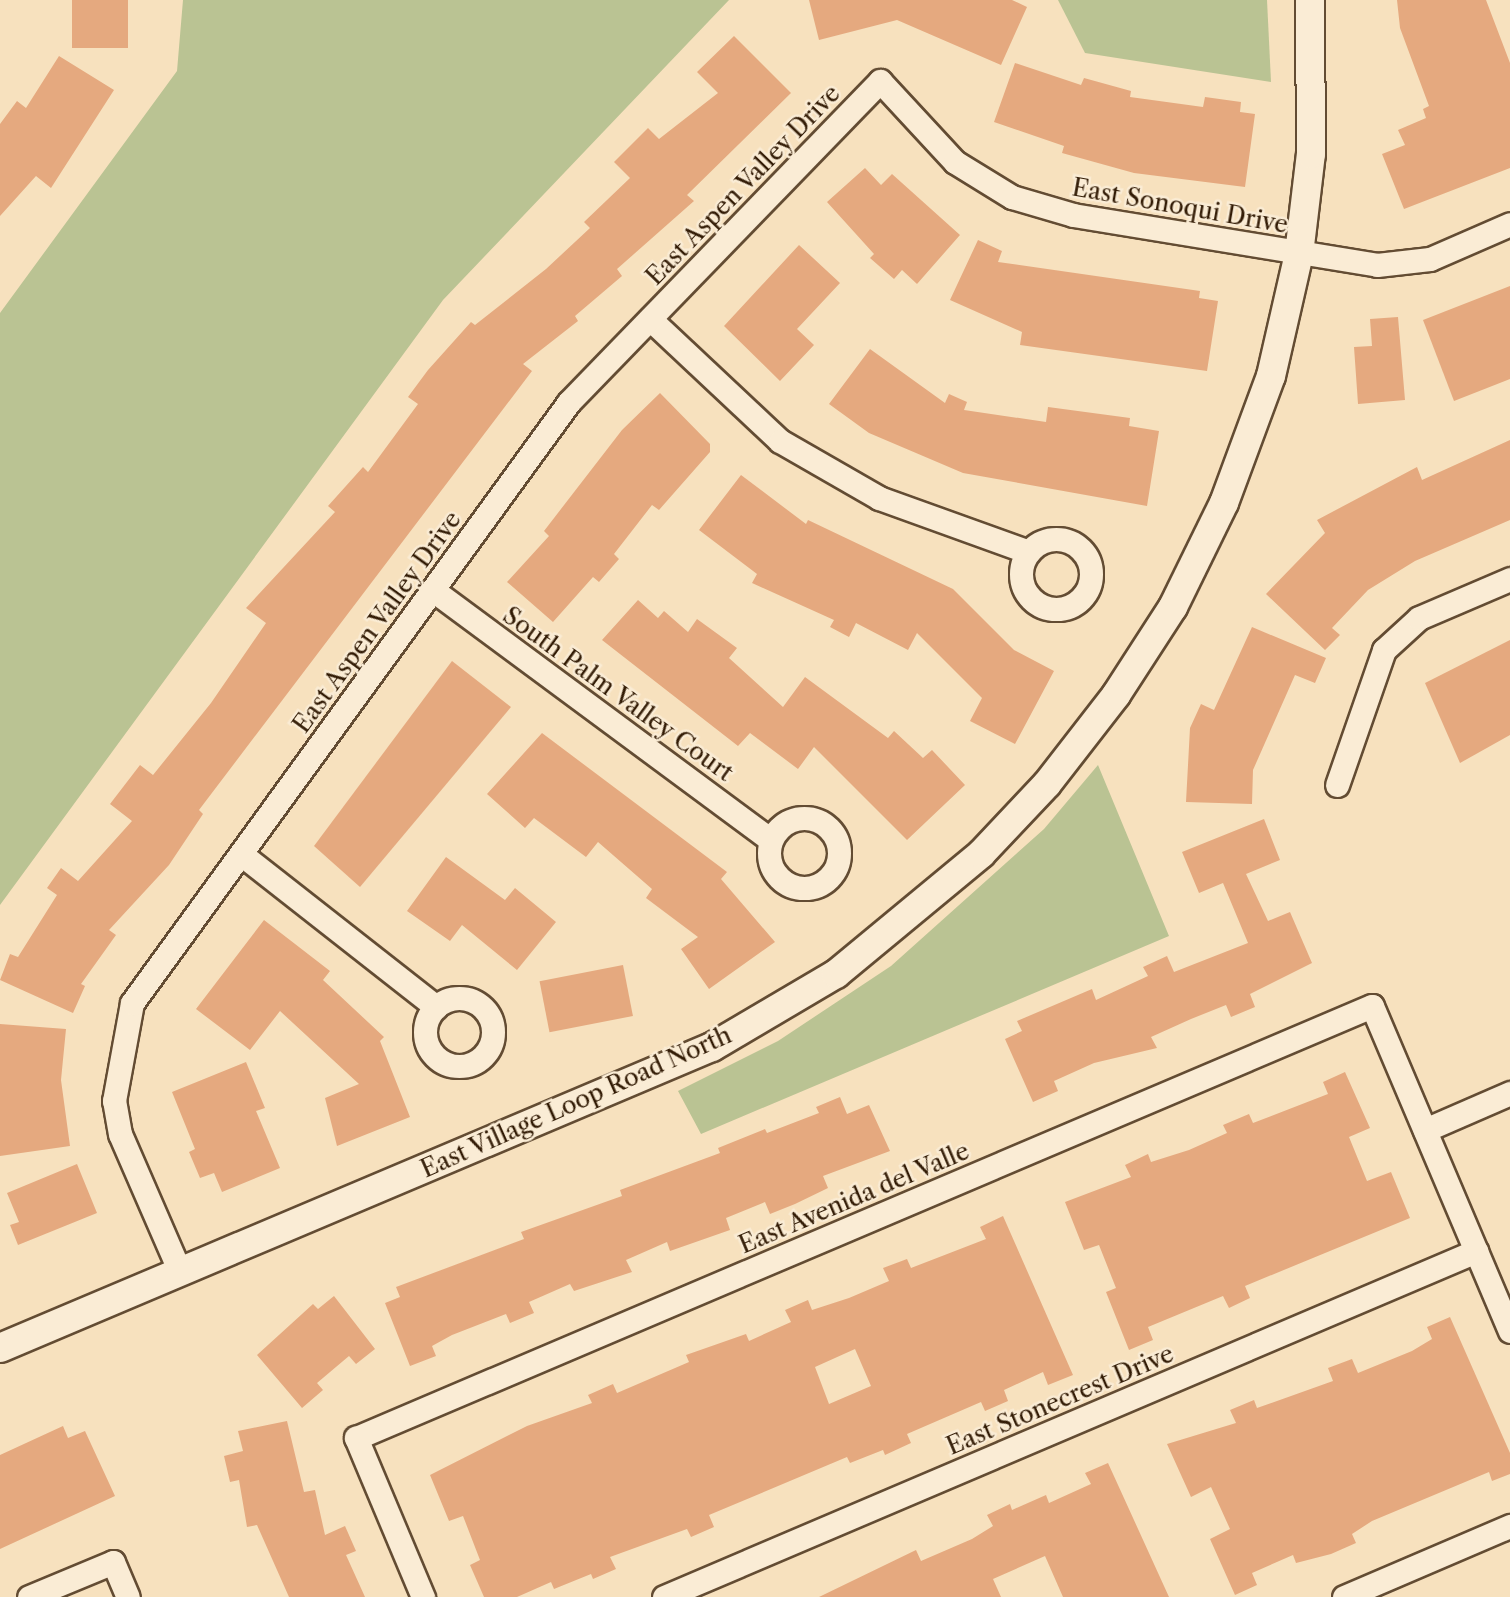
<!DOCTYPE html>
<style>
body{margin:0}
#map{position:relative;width:1510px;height:1597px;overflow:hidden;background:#f7e1be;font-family:"Libre Caslon Text",serif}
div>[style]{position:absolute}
.green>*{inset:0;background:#bac393}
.building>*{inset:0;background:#e5a97f;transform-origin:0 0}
.roads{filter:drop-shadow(2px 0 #634c33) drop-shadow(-2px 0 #634c33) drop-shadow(0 2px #634c33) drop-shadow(0 -2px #634c33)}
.minor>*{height:23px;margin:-11.5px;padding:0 11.5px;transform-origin:11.5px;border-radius:11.5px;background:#faecd5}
.minor>.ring{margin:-11.5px;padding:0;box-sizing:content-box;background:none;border:23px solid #faecd5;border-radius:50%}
.tertiary>*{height:28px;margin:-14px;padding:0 14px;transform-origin:14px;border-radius:14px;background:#faecd5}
span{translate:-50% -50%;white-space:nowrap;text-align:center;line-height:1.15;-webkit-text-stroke:5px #faecd5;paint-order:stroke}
.street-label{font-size:24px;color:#321b05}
</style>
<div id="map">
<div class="green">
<i style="clip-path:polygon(183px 0,729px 0,443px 300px,0 905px,0 313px,177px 71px)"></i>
<i style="clip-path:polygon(1058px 0,1267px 0,1271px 82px,1085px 53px)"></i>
<i style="clip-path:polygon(1098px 765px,1169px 936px,701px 1134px,678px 1091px,778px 1041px,891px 966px,1044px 829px)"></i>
</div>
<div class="building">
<i style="left:72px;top:0;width:56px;height:48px"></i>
<i style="clip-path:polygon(809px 0,1012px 0,1027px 7px,1001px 65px,897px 20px,819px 40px)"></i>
<i style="clip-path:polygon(1397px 0,1486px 0,1510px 63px,1510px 168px,1404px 209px,1382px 154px,1405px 145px,1398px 130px,1426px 118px,1423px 109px,1429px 106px,1400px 28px)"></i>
<i style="clip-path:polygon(734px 36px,791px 93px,687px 195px,694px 201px,617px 269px,622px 276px,575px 316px,578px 321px,523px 364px,532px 371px,199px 810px,203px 814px,169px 865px,109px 930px,116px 935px,81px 984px,85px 986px,73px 1013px,0 980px,10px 954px,18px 957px,57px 895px,47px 888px,61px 868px,78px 881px,132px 821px,110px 804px,140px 765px,153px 775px,211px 703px,266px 623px,246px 608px,335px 512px,328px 506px,363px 467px,368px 472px,418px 404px,408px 397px,428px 370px,471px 322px,475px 325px,546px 269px,590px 228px,584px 222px,630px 178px,614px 162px,648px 128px,659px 139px,718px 93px,697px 72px)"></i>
<i style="clip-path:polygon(59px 56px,114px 90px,51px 188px,36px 176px,0 216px,0 124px,17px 101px,26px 108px)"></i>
<i style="clip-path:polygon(1015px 63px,1081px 85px,1084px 78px,1131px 91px,1130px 97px,1203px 107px,1205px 97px,1241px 102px,1240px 112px,1255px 114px,1245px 187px,1134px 173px,1062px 153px,1064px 146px,994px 122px)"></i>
<i style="clip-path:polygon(865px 168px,881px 185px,892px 174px,960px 235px,917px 284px,902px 270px,894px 279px,870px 258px,874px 254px,827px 202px)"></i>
<i style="clip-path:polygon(978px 240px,1002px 251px,998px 262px,1200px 291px,1199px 298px,1218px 301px,1207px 371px,1020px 345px,1022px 332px,950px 300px)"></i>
<i style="clip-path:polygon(799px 245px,840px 283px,797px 329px,814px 345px,780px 381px,724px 326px)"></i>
<i style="clip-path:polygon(1510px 286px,1510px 379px,1454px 401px,1423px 320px)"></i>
<i style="clip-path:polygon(1398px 317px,1405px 400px,1358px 404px,1354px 347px,1372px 346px,1370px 319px)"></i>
<i style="clip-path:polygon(870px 349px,945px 403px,949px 394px,967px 402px,964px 410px,1046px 422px,1048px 407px,1130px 418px,1129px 426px,1159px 431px,1147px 506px,963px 473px,869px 433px,829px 404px)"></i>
<i style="clip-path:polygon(660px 393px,710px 444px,710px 452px,659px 510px,652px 505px,614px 554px,619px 559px,599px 582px,593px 577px,553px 622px,507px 582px,549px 536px,544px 531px,622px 430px)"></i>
<i style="clip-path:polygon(1510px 440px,1510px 520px,1415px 561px,1368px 590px,1332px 628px,1340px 635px,1325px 650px,1266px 594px,1325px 533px,1317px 520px,1417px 467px,1422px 480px)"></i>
<i style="clip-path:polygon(741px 475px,806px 524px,808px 520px,953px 589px,1014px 650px,1054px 671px,1015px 744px,970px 721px,982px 698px,917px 633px,908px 650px,856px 623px,849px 637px,830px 627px,834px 620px,752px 583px,757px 574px,699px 530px)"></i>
<i style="clip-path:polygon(638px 600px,658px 618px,664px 611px,688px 632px,697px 619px,737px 648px,729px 658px,783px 707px,805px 677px,888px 738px,894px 731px,923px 758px,932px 750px,965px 785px,907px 840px,814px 747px,798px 769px,750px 733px,738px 746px,602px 640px)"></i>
<i style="clip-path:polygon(1252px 627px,1326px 658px,1315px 683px,1295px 675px,1253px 770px,1252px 804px,1186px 802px,1190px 728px,1201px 704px,1214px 710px)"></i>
<i style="clip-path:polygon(1510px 640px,1510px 735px,1460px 763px,1425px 683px)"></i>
<i style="clip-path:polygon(452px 661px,511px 707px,360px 887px,314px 846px)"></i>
<i style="clip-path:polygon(542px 733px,727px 872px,721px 879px,775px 942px,709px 989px,681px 949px,698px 937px,646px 898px,652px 889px,598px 842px,586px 857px,534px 818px,525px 828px,487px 794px)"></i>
<i style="clip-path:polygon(1264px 819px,1280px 860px,1246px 874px,1268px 921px,1290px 912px,1312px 963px,1250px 994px,1255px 1007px,1231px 1017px,1226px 1005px,1191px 1019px,1151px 1037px,1157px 1048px,1094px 1063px,1054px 1081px,1058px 1091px,1033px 1102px,1005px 1039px,1022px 1031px,1017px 1021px,1092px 989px,1096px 1000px,1148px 976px,1143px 967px,1167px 956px,1174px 972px,1248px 943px,1223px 883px,1199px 893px,1182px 852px)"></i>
<i style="clip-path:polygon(446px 857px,505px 900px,515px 888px,556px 922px,517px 970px,462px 925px,450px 941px,407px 911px)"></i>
<i style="clip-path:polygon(264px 920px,330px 971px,323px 980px,384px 1037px,380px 1041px,410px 1117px,337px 1146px,325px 1098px,359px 1084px,280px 1011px,250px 1050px,196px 1009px)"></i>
<i style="left:623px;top:965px;width:52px;height:85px;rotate:79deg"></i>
<i style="clip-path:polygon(0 1024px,66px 1029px,61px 1080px,70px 1146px,0 1156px)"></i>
<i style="clip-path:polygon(246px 1062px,265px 1108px,256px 1111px,280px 1168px,222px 1192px,214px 1173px,200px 1178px,189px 1152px,195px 1149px,172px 1092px)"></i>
<i style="clip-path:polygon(1345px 1072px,1370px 1128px,1349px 1137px,1367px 1181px,1391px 1172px,1410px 1218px,1245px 1286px,1250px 1298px,1229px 1308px,1223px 1296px,1148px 1327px,1153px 1340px,1129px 1350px,1106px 1292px,1116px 1288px,1099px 1245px,1084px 1250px,1065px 1202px,1131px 1177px,1125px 1165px,1148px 1154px,1151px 1162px,1189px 1150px,1227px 1133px,1223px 1125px,1249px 1114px,1253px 1123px,1328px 1094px,1323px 1082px)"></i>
<i style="clip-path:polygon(840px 1097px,847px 1114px,869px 1105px,890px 1151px,823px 1176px,828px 1188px,795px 1204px,770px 1214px,765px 1202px,726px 1218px,730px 1230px,670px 1251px,667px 1242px,626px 1260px,632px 1272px,574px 1291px,570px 1284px,529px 1302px,534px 1313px,510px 1323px,506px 1314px,452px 1335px,432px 1346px,436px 1356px,410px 1366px,385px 1303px,400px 1297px,396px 1287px,524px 1239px,521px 1232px,622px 1196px,620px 1190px,720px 1153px,718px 1148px,765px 1129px,767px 1133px,819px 1113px,816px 1107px)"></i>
<i style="clip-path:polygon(77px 1164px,97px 1213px,18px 1245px,10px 1225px,19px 1222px,7px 1193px)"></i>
<i style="clip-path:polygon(evenodd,1003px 1216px,1073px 1375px,1048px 1385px,1043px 1372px,1004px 1390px,1008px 1401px,985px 1411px,981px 1402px,907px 1434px,911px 1443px,885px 1455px,883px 1450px,850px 1463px,847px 1457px,709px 1515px,714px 1527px,691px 1537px,687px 1529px,610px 1557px,616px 1569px,593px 1579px,591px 1574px,554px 1589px,551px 1582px,517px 1597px,484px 1597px,470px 1565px,480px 1560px,463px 1516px,449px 1521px,430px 1475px,527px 1426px,592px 1403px,588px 1395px,613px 1384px,617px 1393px,689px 1362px,686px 1355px,746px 1334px,749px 1341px,791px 1322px,785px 1310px,808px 1300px,812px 1310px,849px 1298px,889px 1281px,883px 1268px,907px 1259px,911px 1268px,986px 1239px,980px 1227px,1003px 1216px,855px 1349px,871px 1386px,829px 1404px,815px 1367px,855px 1349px)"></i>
<i style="clip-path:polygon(334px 1296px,375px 1349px,356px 1364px,349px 1356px,317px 1383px,323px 1390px,302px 1408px,257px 1355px,313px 1304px,318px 1309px)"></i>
<i style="clip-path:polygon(1450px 1317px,1510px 1453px,1510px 1474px,1492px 1481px,1489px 1472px,1372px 1521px,1352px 1534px,1356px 1543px,1331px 1554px,1296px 1563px,1293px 1555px,1252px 1573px,1257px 1585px,1235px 1595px,1210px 1539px,1230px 1529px,1211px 1487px,1191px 1497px,1167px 1444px,1236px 1423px,1230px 1410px,1254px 1400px,1257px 1408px,1333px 1381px,1328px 1368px,1352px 1359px,1358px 1373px,1412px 1351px,1432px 1339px,1427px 1327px)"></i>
<i style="clip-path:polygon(287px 1421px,304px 1492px,315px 1490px,325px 1535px,345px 1526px,356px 1551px,346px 1555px,365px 1597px,289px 1597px,257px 1525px,247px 1527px,239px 1480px,230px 1482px,224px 1456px,243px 1451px,238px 1431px)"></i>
<i style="clip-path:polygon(63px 1426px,68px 1438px,85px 1431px,115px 1496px,0 1549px,0 1455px)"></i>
<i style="clip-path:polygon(1108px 1463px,1169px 1597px,1063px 1597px,1045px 1556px,993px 1579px,1001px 1597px,819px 1597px,916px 1550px,921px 1561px,972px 1539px,993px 1526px,987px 1515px,1010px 1504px,1012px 1510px,1046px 1495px,1049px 1503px,1091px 1484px,1085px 1473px)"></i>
</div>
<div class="roads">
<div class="minor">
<i style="left:650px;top:319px;width:178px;rotate:43.2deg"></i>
<i style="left:780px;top:441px;width:114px;rotate:29.9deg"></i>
<i style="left:879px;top:498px;width:159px;rotate:19.8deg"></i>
<i class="ring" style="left:1021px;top:539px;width:47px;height:47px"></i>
<i style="left:433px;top:590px;width:420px;rotate:36.5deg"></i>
<i style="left:1337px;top:785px;width:143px;rotate:-70.8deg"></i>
<i style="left:1384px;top:650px;width:47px;rotate:-42.4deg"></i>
<i style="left:1419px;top:618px;width:99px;rotate:-23.2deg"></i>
<i class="ring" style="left:769px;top:818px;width:47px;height:47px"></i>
<i style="left:241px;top:854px;width:248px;rotate:38.1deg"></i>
<i class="ring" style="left:425px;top:998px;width:45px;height:45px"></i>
<i style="left:1425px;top:1130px;width:93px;rotate:-23.5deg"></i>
<i style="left:180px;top:1272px;width:150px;rotate:-113.5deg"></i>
<i style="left:120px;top:1134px;width:34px;rotate:-100deg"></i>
<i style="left:114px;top:1101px;width:100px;rotate:-79.6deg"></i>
<i style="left:132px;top:1003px;width:743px;rotate:-53.98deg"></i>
<i style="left:569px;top:402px;width:447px;rotate:-45.9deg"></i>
<i style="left:880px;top:81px;width:110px;rotate:47.2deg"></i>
<i style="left:955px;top:162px;width:67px;rotate:31.6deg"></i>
<i style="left:1012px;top:197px;width:64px;rotate:16.4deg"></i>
<i style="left:1073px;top:215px;width:308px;rotate:9.3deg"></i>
<i style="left:1377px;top:265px;width:53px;rotate:-6.5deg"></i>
<i style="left:1430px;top:259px;width:87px;rotate:-23.6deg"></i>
<i style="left:29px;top:1597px;width:91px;rotate:-22.6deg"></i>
<i style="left:113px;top:1562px;width:38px;rotate:67deg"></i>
<i style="left:423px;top:1597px;width:173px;rotate:-112.8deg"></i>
<i style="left:356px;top:1438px;width:1104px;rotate:-23.04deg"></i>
<i style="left:1372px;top:1006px;width:353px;rotate:67deg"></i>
<i style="left:664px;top:1597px;width:883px;rotate:-23.08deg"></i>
<i style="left:1344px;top:1597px;width:181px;rotate:-23.2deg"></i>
</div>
<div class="tertiary">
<i style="left:0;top:1348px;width:773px;rotate:-22.92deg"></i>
<i style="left:712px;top:1047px;width:144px;rotate:-30.5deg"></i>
<i style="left:836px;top:974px;width:188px;rotate:-39.6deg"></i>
<i style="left:981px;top:854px;width:96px;rotate:-46.7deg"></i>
<i style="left:1047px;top:784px;width:113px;rotate:-52.2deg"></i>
<i style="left:1116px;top:695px;width:105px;rotate:-57.1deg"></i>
<i style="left:1173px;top:607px;width:116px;rotate:-63.9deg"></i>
<i style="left:1224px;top:503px;width:135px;rotate:-69.7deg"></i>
<i style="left:1271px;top:376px;width:125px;rotate:-77.1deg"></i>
<i style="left:1299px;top:254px;width:101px;rotate:-83.2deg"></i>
<i style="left:1311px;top:154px;width:154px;rotate:-90.4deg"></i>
</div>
</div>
<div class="street-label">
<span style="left:743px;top:185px;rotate:-46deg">East Aspen Valley Drive</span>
<span style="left:1180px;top:206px;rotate:10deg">East Sonoqui Drive</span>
<span style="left:377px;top:622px;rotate:-54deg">East Aspen Valley Drive</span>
<span style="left:618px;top:694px;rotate:36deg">South Palm Valley Court</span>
<span style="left:576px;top:1102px;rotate:-24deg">East Village Loop Road North</span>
<span style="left:854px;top:1198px;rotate:-23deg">East Avenida del Valle</span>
<span style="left:1060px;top:1400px;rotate:-23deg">East Stonecrest Drive</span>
</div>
</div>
